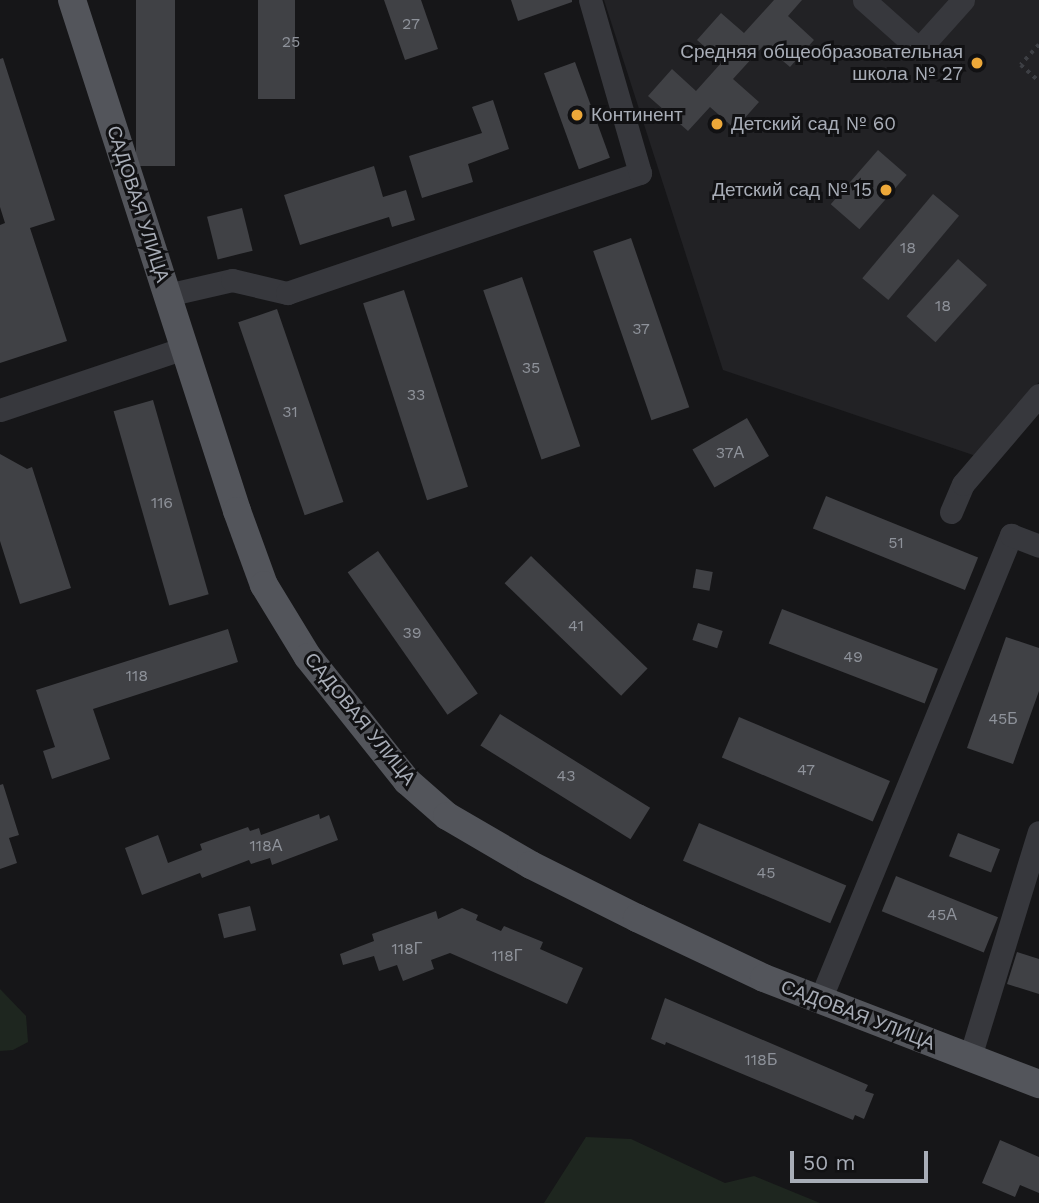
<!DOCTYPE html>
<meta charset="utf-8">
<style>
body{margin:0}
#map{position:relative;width:1039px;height:1203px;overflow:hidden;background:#161618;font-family:"Work Sans",sans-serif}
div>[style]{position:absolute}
.built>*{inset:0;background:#222225}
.green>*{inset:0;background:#1e261f}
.building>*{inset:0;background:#404145;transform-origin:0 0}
.path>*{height:3.5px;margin-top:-1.75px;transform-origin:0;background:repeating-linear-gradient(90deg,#3d3f44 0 3.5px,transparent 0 8.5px)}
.minor>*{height:23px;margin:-11.5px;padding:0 11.5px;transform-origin:11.5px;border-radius:11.5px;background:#37383d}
.major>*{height:28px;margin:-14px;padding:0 14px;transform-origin:14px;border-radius:14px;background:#53555b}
.dots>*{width:19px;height:19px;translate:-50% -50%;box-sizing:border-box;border:4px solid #111113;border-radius:50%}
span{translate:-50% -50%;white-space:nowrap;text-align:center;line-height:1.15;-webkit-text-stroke:6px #111113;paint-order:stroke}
.number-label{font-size:16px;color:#8e929a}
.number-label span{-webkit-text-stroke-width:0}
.poi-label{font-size:19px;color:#a8adb7}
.right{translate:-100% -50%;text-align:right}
.left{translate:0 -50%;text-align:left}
.street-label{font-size:19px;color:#a8adb7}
.scale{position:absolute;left:790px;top:1151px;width:138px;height:32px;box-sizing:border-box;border:4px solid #a8adb7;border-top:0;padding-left:9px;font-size:21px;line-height:24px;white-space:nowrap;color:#a8adb7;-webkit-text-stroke:5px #111113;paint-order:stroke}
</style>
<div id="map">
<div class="built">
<i style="clip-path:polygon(604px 0,1039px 0,1039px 382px,976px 456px,723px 370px)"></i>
</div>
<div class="green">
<i style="clip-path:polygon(0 989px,26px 1016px,28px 1042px,13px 1050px,0 1051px)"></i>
<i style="clip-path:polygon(586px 1137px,631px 1139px,725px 1183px,754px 1176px,820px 1203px,544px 1203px)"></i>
</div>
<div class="building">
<i style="left:136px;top:0;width:39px;height:166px"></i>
<i style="left:258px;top:0;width:37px;height:99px"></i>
<i style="clip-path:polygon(384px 0,421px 0,438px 49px,405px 60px)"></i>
<i style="clip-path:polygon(511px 0,572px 0,572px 2px,518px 21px)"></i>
<i style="clip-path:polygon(774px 0,802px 0,788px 16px,814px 40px,790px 67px,764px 45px,733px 79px,759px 102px,735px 129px,710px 107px,688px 131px,648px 96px,672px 69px,696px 91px,722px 62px,697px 40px,721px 13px,744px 33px)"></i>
<i style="clip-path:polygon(3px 58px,55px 220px,30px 228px,67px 341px,0 363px,0 225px,5px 223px,0 207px,0 59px)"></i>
<i style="left:575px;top:62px;width:102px;height:33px;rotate:70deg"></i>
<i style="clip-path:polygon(493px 100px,509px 149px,468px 164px,473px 182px,422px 198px,409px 156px,482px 133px,472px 107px)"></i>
<i style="left:878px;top:150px;width:38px;height:72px;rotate:41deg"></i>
<i style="clip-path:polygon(374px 166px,383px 197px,406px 190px,415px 220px,392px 227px,389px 217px,300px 245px,284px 195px)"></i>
<i style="left:933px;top:194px;width:34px;height:110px;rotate:40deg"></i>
<i style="left:242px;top:208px;width:44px;height:36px;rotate:76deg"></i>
<i style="left:631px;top:238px;width:179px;height:40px;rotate:71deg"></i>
<i style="left:958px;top:259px;width:39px;height:77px;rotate:42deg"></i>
<i style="left:522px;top:277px;width:179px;height:41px;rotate:71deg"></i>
<i style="left:404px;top:290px;width:207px;height:43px;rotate:72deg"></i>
<i style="left:277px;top:309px;width:204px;height:41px;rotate:71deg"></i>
<i style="left:153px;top:400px;width:202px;height:41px;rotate:74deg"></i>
<i style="left:747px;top:418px;width:44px;height:63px;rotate:60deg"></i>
<i style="clip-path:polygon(0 454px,27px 469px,32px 467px,71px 588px,20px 604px,0 541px)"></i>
<i style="left:826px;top:496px;width:164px;height:35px;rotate:22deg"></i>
<i style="left:378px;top:551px;width:174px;height:37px;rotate:55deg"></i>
<i style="left:531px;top:556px;width:162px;height:38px;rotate:44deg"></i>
<i style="left:696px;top:569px;width:17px;height:19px;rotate:10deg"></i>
<i style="left:782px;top:609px;width:167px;height:37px;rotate:21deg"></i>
<i style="left:698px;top:623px;width:26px;height:18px;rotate:18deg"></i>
<i style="clip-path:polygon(228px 629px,238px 662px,93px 709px,110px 759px,52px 779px,43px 751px,55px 747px,36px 690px)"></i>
<i style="clip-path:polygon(1006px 637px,1039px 648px,1039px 691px,1013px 764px,967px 748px)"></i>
<i style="left:500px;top:714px;width:177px;height:37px;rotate:32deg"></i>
<i style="left:739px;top:717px;width:164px;height:44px;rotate:23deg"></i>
<i style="clip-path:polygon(3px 784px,19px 835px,9px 838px,17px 863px,0 869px,0 785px)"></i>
<i style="clip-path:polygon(319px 814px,320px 819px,329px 815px,338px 840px,272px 865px,270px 858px,251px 864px,249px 860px,202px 878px,200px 873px,142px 895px,125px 848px,158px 835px,168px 863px,202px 850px,200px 844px,248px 827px,250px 831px,259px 828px,261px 835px)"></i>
<i style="left:699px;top:823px;width:160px;height:41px;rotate:23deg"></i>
<i style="left:958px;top:833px;width:45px;height:25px;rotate:21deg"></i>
<i style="left:896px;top:876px;width:110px;height:38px;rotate:22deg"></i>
<i style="left:250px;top:906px;width:25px;height:33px;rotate:76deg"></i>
<i style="clip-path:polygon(462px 908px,478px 915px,476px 920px,501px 931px,504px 926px,543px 942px,540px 949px,583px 968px,567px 1004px,450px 953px,431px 960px,434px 969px,403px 981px,397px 965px,379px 971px,374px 956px,343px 965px,340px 954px,374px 941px,372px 934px,436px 911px,438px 919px)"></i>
<i style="clip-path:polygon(1017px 952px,1039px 959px,1039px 994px,1007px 984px)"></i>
<i style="clip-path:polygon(665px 998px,868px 1085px,865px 1091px,874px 1094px,864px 1119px,855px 1115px,853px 1120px,666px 1042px,665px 1045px,651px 1039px)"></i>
<i style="clip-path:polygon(1000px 1140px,1039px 1157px,1039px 1193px,1020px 1185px,1015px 1197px,982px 1183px)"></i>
</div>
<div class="path">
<i style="left:1039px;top:45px;width:27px;rotate:132deg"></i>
<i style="left:1021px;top:65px;width:24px;rotate:42deg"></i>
</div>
<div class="minor">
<i style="left:864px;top:0;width:74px;rotate:41.7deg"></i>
<i style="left:919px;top:49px;width:66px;rotate:-48.1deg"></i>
<i style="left:167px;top:295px;width:67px;rotate:-13deg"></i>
<i style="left:232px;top:280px;width:57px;rotate:13.3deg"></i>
<i style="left:287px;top:293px;width:373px;rotate:-18.8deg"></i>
<i style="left:640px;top:173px;width:180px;rotate:-106.1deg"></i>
<i style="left:0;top:410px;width:194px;rotate:-18.6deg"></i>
<i style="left:951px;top:512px;width:30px;rotate:-67deg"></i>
<i style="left:963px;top:484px;width:117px;rotate:-49.5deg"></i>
<i style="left:820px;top:1000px;width:503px;rotate:-67.67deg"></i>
<i style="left:1011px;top:535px;width:30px;rotate:21deg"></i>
<i style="left:970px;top:1057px;width:235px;rotate:-73deg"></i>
</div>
<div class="major">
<i style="left:72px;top:0;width:537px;rotate:72.1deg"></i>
<i style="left:237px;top:511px;width:79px;rotate:70deg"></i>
<i style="left:264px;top:585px;width:84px;rotate:58.6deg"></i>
<i style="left:308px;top:657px;width:159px;rotate:51.4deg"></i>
<i style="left:407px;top:781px;width:53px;rotate:41.2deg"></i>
<i style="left:447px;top:816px;width:97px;rotate:30.3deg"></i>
<i style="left:531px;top:865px;width:119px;rotate:26.6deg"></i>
<i style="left:637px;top:918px;width:140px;rotate:25.3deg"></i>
<i style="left:764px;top:978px;width:295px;rotate:21.1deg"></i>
</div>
<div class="dots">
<i style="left:977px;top:63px;background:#eda839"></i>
<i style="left:577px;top:115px;background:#eda839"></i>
<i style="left:717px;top:124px;background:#eda839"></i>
<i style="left:886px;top:190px;background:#eda839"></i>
</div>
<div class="number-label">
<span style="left:411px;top:24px">27</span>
<span style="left:291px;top:42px">25</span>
<span style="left:908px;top:248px">18</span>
<span style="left:943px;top:306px">18</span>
<span style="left:641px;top:329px">37</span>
<span style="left:531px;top:368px">35</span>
<span style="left:416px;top:395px">33</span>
<span style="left:290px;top:412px">31</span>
<span style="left:730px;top:453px">37А</span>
<span style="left:162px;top:503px">116</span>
<span style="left:896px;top:543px">51</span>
<span style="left:576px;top:626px">41</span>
<span style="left:412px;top:633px">39</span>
<span style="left:853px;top:657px">49</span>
<span style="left:137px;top:676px">118</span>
<span style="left:1003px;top:719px">45Б</span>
<span style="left:806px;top:770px">47</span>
<span style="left:566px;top:776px">43</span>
<span style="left:266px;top:846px">118А</span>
<span style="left:766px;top:873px">45</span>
<span style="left:942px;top:915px">45А</span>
<span style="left:407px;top:949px">118Г</span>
<span style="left:507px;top:956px">118Г</span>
<span style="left:761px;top:1060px">118Б</span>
</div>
<div class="poi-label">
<span class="right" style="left:963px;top:63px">Средняя общеобразовательная<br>школа № 27</span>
<span class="left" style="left:591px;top:115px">Континент</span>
<span class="left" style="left:731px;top:124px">Детский сад № 60</span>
<span class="right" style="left:872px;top:190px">Детский сад № 15</span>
</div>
<div class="street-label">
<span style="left:138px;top:204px;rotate:72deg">САДОВАЯ УЛИЦА</span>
<span style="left:360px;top:719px;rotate:51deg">САДОВАЯ УЛИЦА</span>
<span style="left:858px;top:1015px;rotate:21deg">САДОВАЯ УЛИЦА</span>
</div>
<div class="scale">50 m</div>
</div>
